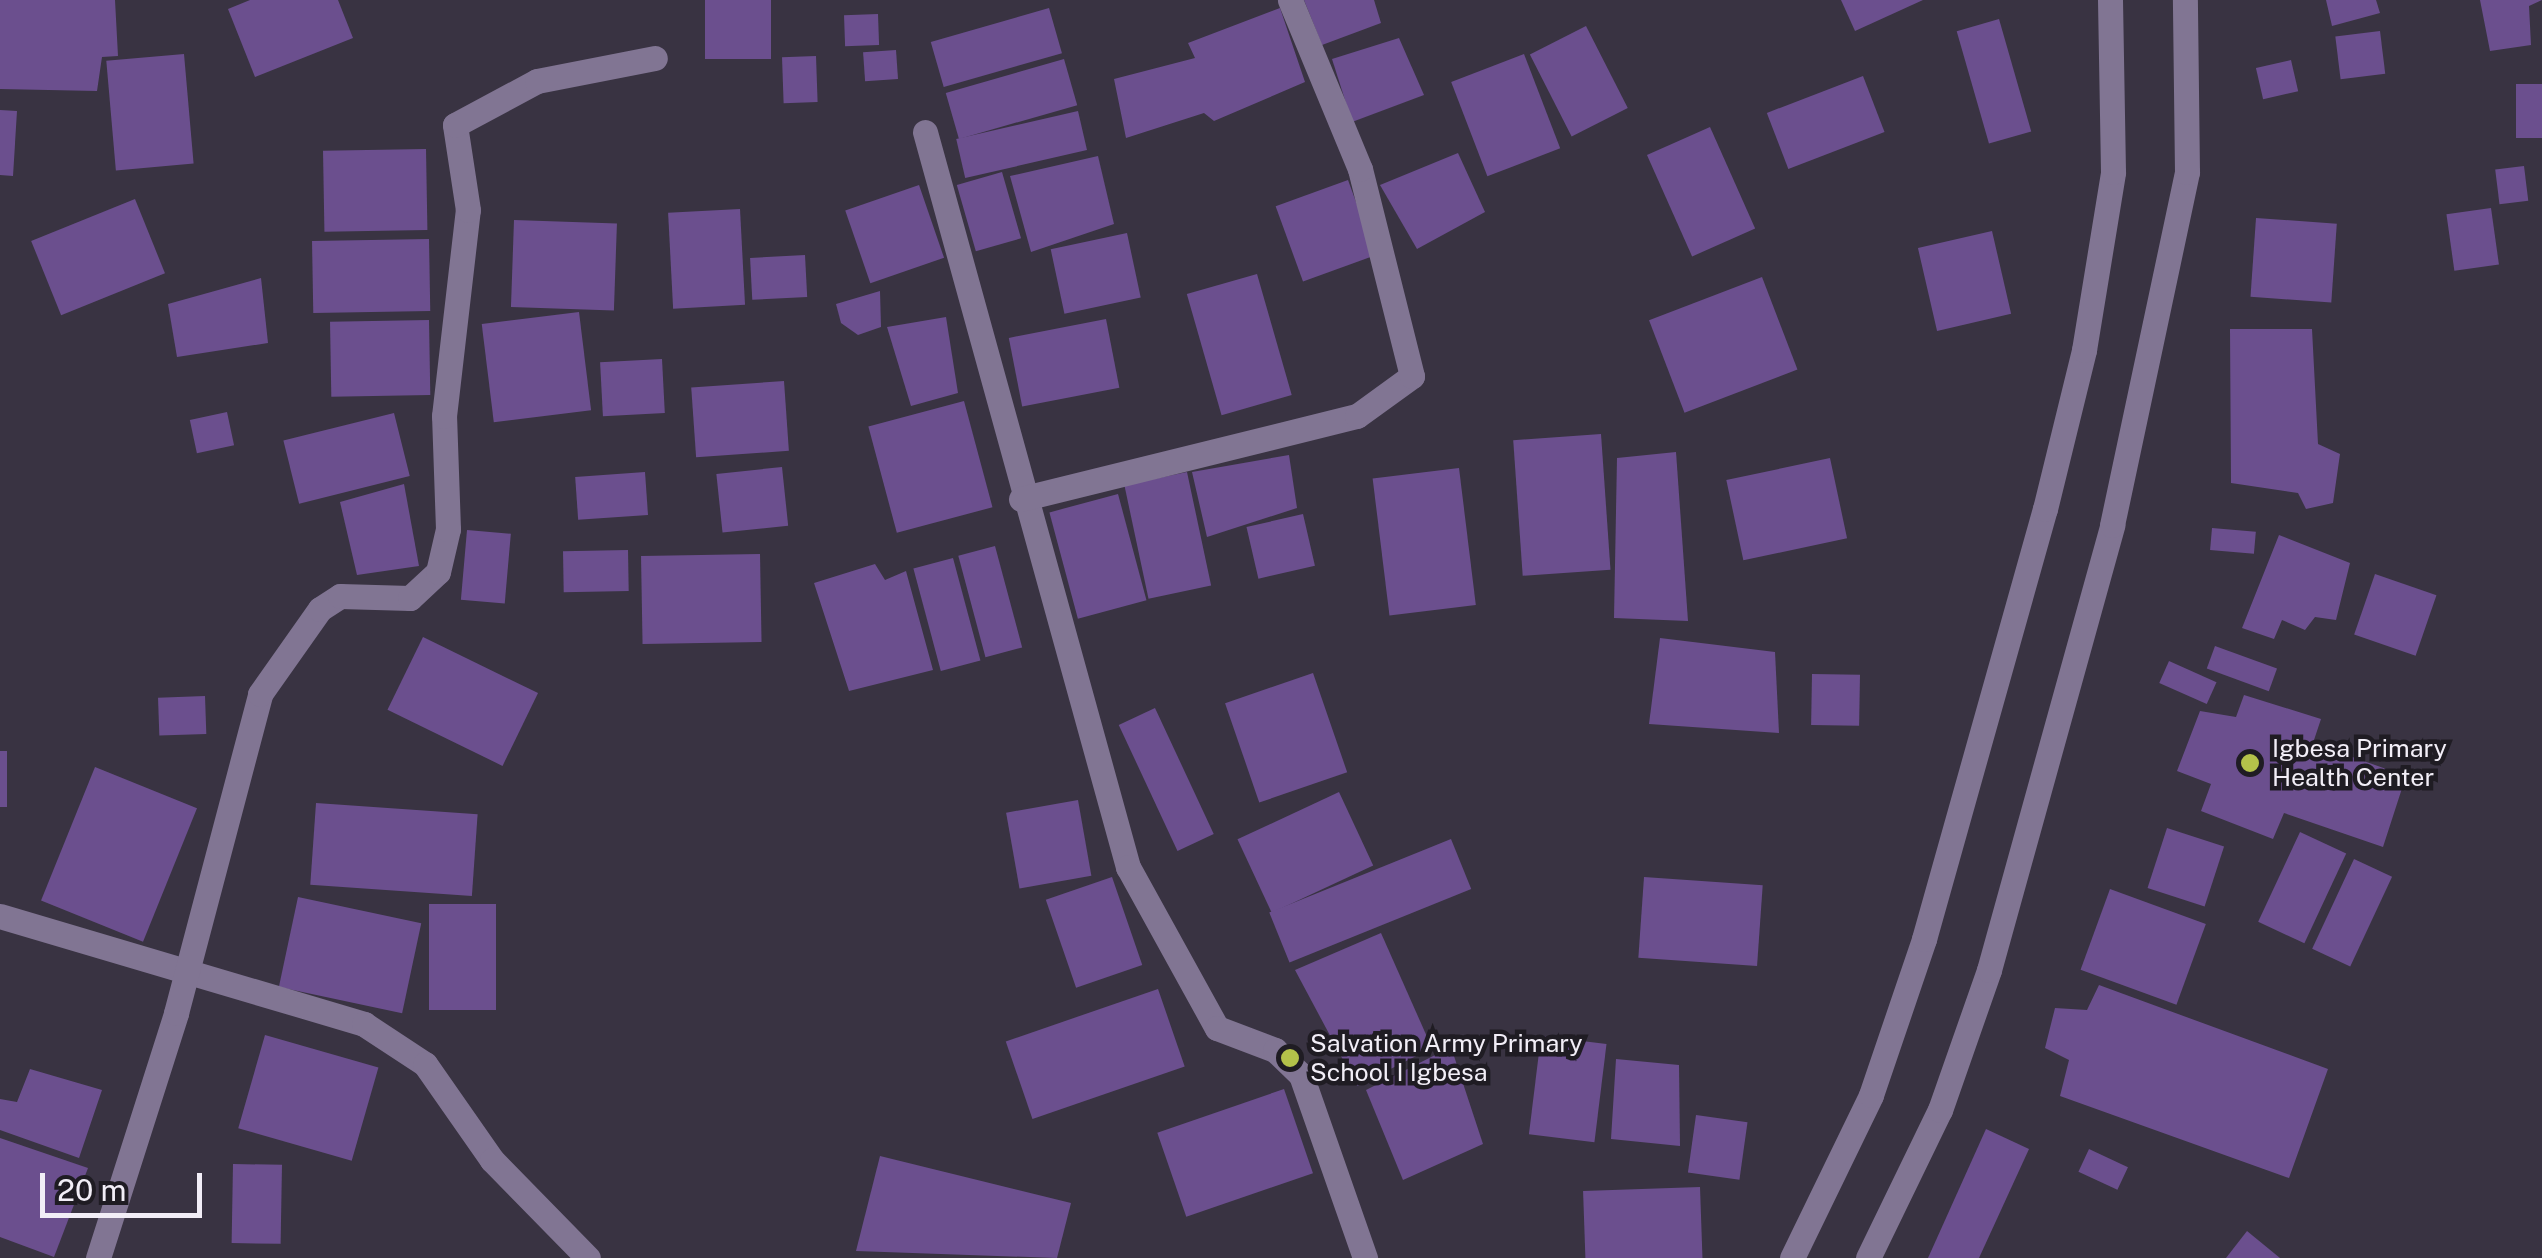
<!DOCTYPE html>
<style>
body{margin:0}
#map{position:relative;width:2542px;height:1258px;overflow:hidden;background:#393342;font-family:"Public Sans",sans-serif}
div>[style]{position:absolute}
.building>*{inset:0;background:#6b4f8e;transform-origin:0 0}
.minor>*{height:25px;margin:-12.5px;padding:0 12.5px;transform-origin:12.5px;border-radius:12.5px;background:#817593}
.dots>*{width:28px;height:28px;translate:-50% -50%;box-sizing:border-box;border:5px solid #1f1c23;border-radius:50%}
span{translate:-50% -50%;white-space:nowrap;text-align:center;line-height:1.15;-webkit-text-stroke:9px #1f1c23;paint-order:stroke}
.poi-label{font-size:25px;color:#f2eef7}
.left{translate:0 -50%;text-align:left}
.scale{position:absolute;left:40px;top:1173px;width:162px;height:45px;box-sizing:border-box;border:5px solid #f2eef7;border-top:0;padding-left:12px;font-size:30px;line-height:35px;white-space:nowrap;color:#f2eef7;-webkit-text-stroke:8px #1f1c23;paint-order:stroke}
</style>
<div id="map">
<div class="building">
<i style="clip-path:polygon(0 0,115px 0,118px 56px,102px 57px,97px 91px,0 89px)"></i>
<i style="clip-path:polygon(250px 0,338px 0,353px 38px,255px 77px,228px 9px)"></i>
<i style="left:771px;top:0;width:59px;height:66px;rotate:90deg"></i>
<i style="clip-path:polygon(1304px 0,1374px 0,1381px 23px,1322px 45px)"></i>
<i style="clip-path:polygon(1841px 0,1923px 0,1855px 31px)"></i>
<i style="clip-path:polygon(2326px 0,2376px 0,2380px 13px,2332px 26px)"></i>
<i style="clip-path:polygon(2480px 0,2542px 0,2529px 6px,2531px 45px,2490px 51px)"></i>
<i style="left:1049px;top:8px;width:47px;height:123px;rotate:74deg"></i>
<i style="clip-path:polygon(1280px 8px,1305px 82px,1214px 121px,1204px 113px,1126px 138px,1114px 79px,1195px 58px,1188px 43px)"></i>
<i style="left:878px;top:14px;width:31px;height:34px;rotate:88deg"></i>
<i style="left:1999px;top:19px;width:117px;height:44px;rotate:74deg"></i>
<i style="left:1586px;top:26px;width:92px;height:63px;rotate:63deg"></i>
<i style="left:2380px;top:31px;width:43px;height:45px;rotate:83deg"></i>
<i style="clip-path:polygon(1399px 38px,1424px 95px,1352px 122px,1332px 59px)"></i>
<i style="left:896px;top:50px;width:29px;height:33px;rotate:86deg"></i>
<i style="left:184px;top:54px;width:110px;height:78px;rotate:85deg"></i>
<i style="left:1524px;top:54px;width:101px;height:78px;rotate:69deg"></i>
<i style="left:816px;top:56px;width:46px;height:34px;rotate:88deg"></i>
<i style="left:1064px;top:59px;width:48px;height:123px;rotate:74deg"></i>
<i style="left:2291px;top:60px;width:32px;height:36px;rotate:77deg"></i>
<i style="left:1863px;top:76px;width:60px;height:103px;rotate:69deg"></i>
<i style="left:2516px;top:84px;width:26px;height:54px"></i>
<i style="clip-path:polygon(0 110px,17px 111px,13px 176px,0 175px)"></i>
<i style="left:1078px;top:111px;width:40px;height:125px;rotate:77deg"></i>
<i style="left:1710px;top:127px;width:111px;height:69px;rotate:66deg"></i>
<i style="left:426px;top:149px;width:81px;height:103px;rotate:89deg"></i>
<i style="clip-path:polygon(1458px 153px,1485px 212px,1417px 249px,1380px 185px)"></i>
<i style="clip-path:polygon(1098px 156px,1114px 224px,1031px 252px,1010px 176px)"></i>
<i style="left:2524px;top:166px;width:35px;height:29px;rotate:83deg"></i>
<i style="left:1002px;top:172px;width:69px;height:47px;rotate:74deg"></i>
<i style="left:1348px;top:180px;width:80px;height:77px;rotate:70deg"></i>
<i style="left:919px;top:185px;width:77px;height:78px;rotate:71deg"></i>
<i style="left:135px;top:199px;width:80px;height:112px;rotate:68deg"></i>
<i style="left:2491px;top:208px;width:57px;height:45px;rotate:82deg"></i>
<i style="left:740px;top:209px;width:96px;height:72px;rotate:87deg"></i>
<i style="left:2256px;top:218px;width:81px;height:79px;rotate:4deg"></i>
<i style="left:514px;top:220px;width:103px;height:87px;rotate:2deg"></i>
<i style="left:1992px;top:231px;width:85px;height:76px;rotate:77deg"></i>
<i style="left:1127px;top:233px;width:66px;height:78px;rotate:78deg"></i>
<i style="left:429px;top:239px;width:72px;height:117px;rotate:89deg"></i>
<i style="left:805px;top:255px;width:42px;height:55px;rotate:87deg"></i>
<i style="left:1257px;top:274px;width:126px;height:73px;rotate:74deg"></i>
<i style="left:1762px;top:277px;width:99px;height:121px;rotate:69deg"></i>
<i style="clip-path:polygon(261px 278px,268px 343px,177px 357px,168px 304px)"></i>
<i style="clip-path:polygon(880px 291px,881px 327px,858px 335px,841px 323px,836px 304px)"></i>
<i style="left:579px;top:312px;width:99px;height:98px;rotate:83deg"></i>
<i style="clip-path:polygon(946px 317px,958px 393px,911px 406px,887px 327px)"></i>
<i style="left:1106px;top:319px;width:70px;height:99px;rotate:79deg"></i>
<i style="left:429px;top:320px;width:75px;height:99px;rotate:89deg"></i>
<i style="clip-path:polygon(2230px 329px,2312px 329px,2318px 444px,2340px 454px,2333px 503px,2306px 509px,2298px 493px,2231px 483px)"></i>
<i style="left:662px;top:359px;width:54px;height:62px;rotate:87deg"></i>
<i style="left:784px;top:381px;width:70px;height:93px;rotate:86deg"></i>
<i style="left:964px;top:401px;width:110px;height:99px;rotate:75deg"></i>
<i style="left:227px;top:412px;width:34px;height:38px;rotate:78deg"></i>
<i style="left:394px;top:413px;width:65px;height:114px;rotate:76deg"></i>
<i style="left:1601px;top:434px;width:136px;height:88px;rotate:86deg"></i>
<i style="clip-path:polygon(1676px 452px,1688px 621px,1614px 618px,1617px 458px)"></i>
<i style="clip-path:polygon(1289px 455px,1297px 508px,1207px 537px,1192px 472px)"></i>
<i style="left:1830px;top:458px;width:82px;height:106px;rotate:78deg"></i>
<i style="left:782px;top:467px;width:59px;height:66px;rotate:84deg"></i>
<i style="left:1459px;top:468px;width:138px;height:87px;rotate:83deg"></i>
<i style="left:645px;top:472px;width:43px;height:70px;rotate:86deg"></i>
<i style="left:1187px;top:472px;width:116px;height:64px;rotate:78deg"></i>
<i style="clip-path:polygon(404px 484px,419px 566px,357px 575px,340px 502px)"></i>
<i style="left:1118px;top:494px;width:110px;height:71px;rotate:75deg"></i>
<i style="left:1303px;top:514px;width:53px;height:58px;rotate:77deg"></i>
<i style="left:2212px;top:528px;width:44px;height:22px;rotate:5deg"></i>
<i style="left:467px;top:530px;width:44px;height:70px;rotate:5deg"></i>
<i style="clip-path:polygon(2279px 535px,2350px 563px,2336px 620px,2315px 617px,2305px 630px,2282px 620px,2274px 639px,2242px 628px)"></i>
<i style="left:995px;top:546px;width:105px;height:38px;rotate:75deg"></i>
<i style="left:628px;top:550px;width:41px;height:65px;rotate:89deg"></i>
<i style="left:760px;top:554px;width:88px;height:119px;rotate:89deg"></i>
<i style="left:953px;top:558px;width:106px;height:41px;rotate:75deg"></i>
<i style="clip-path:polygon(875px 564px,885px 580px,906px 571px,933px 670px,849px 691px,814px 583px)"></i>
<i style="left:2375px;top:574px;width:65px;height:64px;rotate:19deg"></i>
<i style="left:423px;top:637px;width:128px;height:81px;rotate:26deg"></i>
<i style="clip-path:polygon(1660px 638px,1775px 652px,1779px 733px,1649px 724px)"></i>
<i style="left:2215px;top:646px;width:66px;height:24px;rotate:20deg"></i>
<i style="left:2169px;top:661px;width:52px;height:24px;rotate:24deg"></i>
<i style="left:1313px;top:673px;width:105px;height:93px;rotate:71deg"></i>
<i style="left:1812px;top:674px;width:48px;height:51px;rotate:1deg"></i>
<i style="clip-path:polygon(2244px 695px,2321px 719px,2313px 743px,2406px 776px,2383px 847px,2284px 813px,2273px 839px,2201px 811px,2211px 784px,2177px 771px,2200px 711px,2236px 717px)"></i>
<i style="left:205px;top:696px;width:38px;height:47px;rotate:88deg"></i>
<i style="left:1155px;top:708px;width:139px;height:40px;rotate:65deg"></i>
<i style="left:0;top:751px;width:7px;height:56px"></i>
<i style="left:95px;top:767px;width:110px;height:144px;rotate:22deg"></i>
<i style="left:1339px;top:792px;width:81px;height:112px;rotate:65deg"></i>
<i style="left:1078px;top:800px;width:77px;height:73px;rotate:80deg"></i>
<i style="left:316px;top:803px;width:162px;height:82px;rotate:4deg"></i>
<i style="left:2167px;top:828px;width:60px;height:63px;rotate:18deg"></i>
<i style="left:2300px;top:832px;width:51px;height:99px;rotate:25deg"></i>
<i style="left:1451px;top:839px;width:54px;height:196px;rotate:68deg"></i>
<i style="left:2354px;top:859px;width:42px;height:99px;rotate:25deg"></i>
<i style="left:1112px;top:877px;width:93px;height:70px;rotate:71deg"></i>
<i style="left:1644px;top:877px;width:119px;height:81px;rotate:4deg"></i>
<i style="left:2110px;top:889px;width:102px;height:86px;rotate:20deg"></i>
<i style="left:298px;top:897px;width:126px;height:92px;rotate:12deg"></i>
<i style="left:429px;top:904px;width:67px;height:106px"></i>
<i style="clip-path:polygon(1381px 933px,1432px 1048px,1357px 1086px,1295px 970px)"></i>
<i style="clip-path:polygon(2099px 985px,2328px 1069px,2289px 1178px,2060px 1096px,2069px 1060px,2045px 1048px,2055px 1008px,2087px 1010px)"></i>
<i style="left:1158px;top:989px;width:82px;height:161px;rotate:71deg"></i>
<i style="left:265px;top:1035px;width:118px;height:97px;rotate:16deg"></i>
<i style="left:1541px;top:1036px;width:66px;height:99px;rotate:7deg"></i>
<i style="clip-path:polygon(1451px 1047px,1483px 1144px,1403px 1180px,1366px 1090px)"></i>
<i style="clip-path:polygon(1616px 1059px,1679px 1065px,1680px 1146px,1611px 1139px)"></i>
<i style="clip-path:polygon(30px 1069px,102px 1090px,79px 1158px,0 1130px,0 1099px,17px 1102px)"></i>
<i style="left:1284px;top:1089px;width:89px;height:134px;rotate:71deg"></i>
<i style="left:1696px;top:1115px;width:52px;height:58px;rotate:8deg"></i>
<i style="clip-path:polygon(1986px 1129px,2029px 1149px,1979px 1258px,1928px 1258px)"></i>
<i style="clip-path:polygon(0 1138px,88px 1168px,54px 1257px,0 1237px)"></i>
<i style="left:2089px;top:1149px;width:43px;height:25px;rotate:25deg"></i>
<i style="clip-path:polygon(880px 1156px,1071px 1203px,1057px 1258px,856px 1251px)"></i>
<i style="left:233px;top:1164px;width:49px;height:79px;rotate:1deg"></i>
<i style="left:1700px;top:1187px;width:71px;height:117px;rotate:88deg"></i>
<i style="clip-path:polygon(2247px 1231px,2280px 1258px,2226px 1258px)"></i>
</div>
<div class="minor">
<i style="left:925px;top:132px;width:763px;rotate:74.56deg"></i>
<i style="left:1128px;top:867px;width:184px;rotate:61.1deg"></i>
<i style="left:1217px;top:1028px;width:62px;rotate:20.8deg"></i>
<i style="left:1275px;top:1050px;width:36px;rotate:44deg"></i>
<i style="left:1301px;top:1075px;width:194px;rotate:70.7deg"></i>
<i style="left:1021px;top:499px;width:346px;rotate:-13.9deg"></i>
<i style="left:1357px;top:416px;width:68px;rotate:-36deg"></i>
<i style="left:1412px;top:376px;width:213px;rotate:-104.1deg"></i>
<i style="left:1360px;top:169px;width:183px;rotate:-112.5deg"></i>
<i style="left:0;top:916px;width:380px;rotate:16.5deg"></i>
<i style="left:364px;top:1024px;width:73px;rotate:33.3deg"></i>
<i style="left:425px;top:1064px;width:117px;rotate:55.1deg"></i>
<i style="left:492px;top:1160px;width:137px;rotate:45.6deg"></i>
<i style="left:98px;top:1258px;width:257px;rotate:-72.3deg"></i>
<i style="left:176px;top:1013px;width:330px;rotate:-75.2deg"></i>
<i style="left:260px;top:694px;width:104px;rotate:-54.8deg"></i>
<i style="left:320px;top:609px;width:24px;rotate:-33deg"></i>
<i style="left:340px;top:596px;width:70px;rotate:1.6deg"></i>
<i style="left:410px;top:598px;width:38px;rotate:-43deg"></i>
<i style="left:438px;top:572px;width:44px;rotate:-76.9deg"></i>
<i style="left:448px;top:529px;width:113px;rotate:-92deg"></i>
<i style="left:444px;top:416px;width:207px;rotate:-83.4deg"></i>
<i style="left:468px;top:210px;width:86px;rotate:-98.7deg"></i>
<i style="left:455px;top:125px;width:93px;rotate:-28.2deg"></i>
<i style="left:537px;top:81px;width:120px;rotate:-11deg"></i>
<i style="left:1792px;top:1258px;width:181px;rotate:-64.1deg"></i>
<i style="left:1871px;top:1095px;width:165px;rotate:-71.2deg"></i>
<i style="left:1924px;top:939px;width:447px;rotate:-74.3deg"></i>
<i style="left:2045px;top:509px;width:164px;rotate:-76.2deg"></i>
<i style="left:2084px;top:350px;width:180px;rotate:-80.7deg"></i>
<i style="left:2113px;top:172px;width:172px;rotate:-91deg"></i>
<i style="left:1868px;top:1258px;width:165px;rotate:-64.1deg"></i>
<i style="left:1940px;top:1110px;width:148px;rotate:-70.7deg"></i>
<i style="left:1989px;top:970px;width:462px;rotate:-74.5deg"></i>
<i style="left:2112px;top:525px;width:361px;rotate:-78deg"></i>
<i style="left:2187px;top:172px;width:172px;rotate:-90.7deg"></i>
</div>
<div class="dots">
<i style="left:2250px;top:763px;background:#b4c24a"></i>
<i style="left:1290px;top:1058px;background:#b4c24a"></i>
</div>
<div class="poi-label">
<span class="left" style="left:2272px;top:763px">Igbesa Primary<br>Health Center</span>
<span class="left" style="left:1310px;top:1058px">Salvation Army Primary<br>School I Igbesa</span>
</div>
<div class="scale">20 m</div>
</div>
